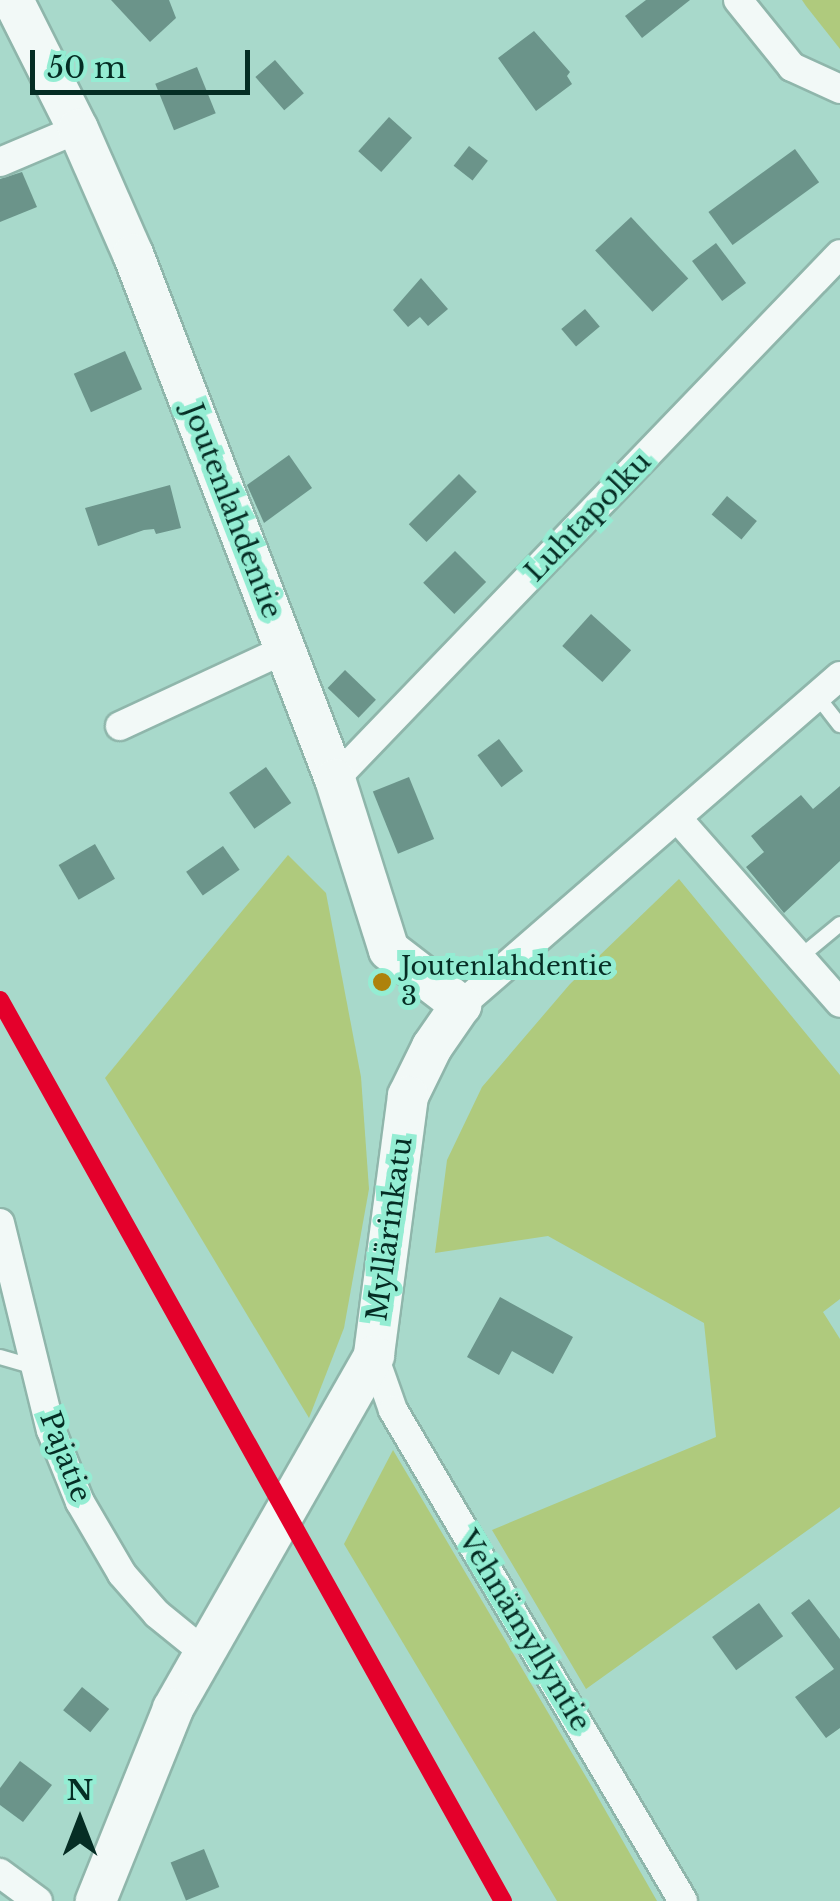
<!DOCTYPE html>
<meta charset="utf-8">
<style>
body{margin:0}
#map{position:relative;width:840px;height:1901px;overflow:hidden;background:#a8d9cb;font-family:"Libre Baskerville",serif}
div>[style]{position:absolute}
.green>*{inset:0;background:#afca7d}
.building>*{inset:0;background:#6b948a;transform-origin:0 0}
.roads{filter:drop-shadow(2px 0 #8fb6ab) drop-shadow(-2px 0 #8fb6ab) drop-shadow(0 2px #8fb6ab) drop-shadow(0 -2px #8fb6ab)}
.lane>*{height:14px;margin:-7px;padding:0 7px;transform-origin:7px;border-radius:7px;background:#f2f9f7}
.street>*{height:28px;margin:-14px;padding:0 14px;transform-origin:14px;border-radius:14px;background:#f2f9f7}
.secondary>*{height:40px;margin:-20px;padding:0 20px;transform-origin:20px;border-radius:20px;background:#f2f9f7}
.rail-1>*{height:18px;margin:-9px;padding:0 9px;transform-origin:9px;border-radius:9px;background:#e4002b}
.dots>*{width:28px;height:28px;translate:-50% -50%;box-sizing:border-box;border:5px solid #94edd3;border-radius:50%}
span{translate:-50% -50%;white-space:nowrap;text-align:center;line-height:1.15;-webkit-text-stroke:10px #94edd3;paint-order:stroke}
.bus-label{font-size:26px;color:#052d24}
.left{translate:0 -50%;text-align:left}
.street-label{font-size:28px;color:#052d24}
.north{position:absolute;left:30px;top:1771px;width:100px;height:100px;-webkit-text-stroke:8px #94edd3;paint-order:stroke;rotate:0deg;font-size:28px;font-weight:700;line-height:40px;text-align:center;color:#052d24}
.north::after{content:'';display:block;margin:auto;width:35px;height:45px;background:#052d24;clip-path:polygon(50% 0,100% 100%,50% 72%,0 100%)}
.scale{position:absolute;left:30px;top:50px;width:220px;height:45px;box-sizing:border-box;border:5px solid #052d24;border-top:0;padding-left:12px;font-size:30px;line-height:35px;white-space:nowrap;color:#052d24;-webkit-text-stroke:8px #94edd3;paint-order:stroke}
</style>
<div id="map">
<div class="green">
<i style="clip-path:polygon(802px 0,840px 0,840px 49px,806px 6px)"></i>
<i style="clip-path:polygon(288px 855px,326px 893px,361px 1077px,369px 1189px,344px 1328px,309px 1418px,105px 1078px)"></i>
<i style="clip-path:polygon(679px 879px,840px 1075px,840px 1299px,823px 1312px,840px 1339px,840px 1507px,586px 1689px,492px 1530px,716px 1437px,704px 1323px,548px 1236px,435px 1253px,447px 1160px,482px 1087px,570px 984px)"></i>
<i style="clip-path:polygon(393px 1450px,592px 1787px,657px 1901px,557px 1901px,344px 1544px)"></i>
</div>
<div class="building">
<i style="clip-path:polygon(111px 0,169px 0,176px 18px,150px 42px)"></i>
<i style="clip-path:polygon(646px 0,690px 0,642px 38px,625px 16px)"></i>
<i style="clip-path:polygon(534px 31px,570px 72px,567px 76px,572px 84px,536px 111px,498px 58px)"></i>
<i style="left:275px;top:60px;width:44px;height:26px;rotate:49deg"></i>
<i style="left:197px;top:67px;width:50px;height:45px;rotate:68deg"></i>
<i style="left:389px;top:117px;width:31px;height:46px;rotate:42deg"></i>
<i style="left:469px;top:146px;width:24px;height:25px;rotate:38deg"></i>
<i style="left:795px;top:149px;width:41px;height:107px;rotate:54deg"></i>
<i style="clip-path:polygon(22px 172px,37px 207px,0 222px,0 179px)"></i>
<i style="left:631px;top:217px;width:84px;height:49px;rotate:47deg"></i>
<i style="left:716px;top:243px;width:50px;height:30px;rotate:53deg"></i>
<i style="clip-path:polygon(421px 278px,448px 309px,428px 326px,420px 317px,408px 327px,393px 310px)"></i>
<i style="left:585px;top:309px;width:23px;height:31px;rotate:50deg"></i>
<i style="left:125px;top:351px;width:42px;height:56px;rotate:66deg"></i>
<i style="clip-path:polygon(289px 455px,312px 488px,264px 523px,247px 485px)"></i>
<i style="left:459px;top:474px;width:25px;height:71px;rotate:45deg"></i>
<i style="clip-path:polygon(170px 485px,181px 528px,156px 534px,154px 529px,144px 530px,98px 546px,85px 508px)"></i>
<i style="left:727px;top:496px;width:39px;height:24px;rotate:40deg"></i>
<i style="left:455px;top:551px;width:44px;height:45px;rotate:45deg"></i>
<i style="left:591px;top:614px;width:54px;height:43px;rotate:42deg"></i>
<i style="left:345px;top:670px;width:43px;height:25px;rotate:44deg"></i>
<i style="left:499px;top:739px;width:40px;height:27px;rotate:53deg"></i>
<i style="left:266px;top:767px;width:44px;height:45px;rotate:55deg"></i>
<i style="left:409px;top:777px;width:67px;height:39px;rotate:68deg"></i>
<i style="clip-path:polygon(840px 786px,840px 861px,784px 913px,746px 867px,764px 852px,751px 836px,801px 795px,813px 809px)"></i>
<i style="left:95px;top:844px;width:40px;height:42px;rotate:60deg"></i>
<i style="left:223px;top:846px;width:29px;height:45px;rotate:55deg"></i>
<i style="clip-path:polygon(500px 1297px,573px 1337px,553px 1374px,512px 1351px,499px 1375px,467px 1357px)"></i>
<i style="clip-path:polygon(809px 1599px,840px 1639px,840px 1728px,826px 1738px,795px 1697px,834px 1669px,791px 1613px)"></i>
<i style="left:759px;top:1603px;width:41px;height:58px;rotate:54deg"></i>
<i style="left:82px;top:1687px;width:35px;height:30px;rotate:39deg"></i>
<i style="clip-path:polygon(20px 1761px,52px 1785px,23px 1822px,0 1805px,0 1788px)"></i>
<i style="left:204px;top:1849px;width:41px;height:36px;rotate:68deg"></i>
</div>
<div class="roads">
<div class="lane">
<i style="left:817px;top:696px;width:37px;rotate:52deg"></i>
<i style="left:800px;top:957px;width:52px;rotate:-39.5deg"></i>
<i style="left:0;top:1357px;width:37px;rotate:16deg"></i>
</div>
<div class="street">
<i style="left:738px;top:0;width:86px;rotate:51.1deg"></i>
<i style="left:792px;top:67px;width:53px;rotate:24.6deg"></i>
<i style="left:0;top:162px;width:85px;rotate:-22.9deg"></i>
<i style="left:120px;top:726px;width:181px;rotate:-24.9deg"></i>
<i style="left:335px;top:779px;width:728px;rotate:-46.11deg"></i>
<i style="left:678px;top:819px;width:245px;rotate:48.6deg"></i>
<i style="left:461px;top:1005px;width:502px;rotate:-40.96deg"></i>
<i style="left:0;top:1223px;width:213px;rotate:76.2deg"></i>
<i style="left:51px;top:1430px;width:78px;rotate:68.1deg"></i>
<i style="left:80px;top:1502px;width:83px;rotate:59.7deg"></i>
<i style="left:122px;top:1574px;width:53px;rotate:48.8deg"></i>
<i style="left:157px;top:1614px;width:60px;rotate:39deg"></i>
<i style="left:374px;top:1356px;width:57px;rotate:70.6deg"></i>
<i style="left:393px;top:1410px;width:570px;rotate:59.43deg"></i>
<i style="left:0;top:1873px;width:47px;rotate:36.4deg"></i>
</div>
<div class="secondary">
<i style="left:13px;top:0;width:144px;rotate:63.3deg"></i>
<i style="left:78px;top:129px;width:137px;rotate:66.3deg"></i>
<i style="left:133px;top:254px;width:563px;rotate:68.96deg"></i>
<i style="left:335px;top:779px;width:179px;rotate:72.5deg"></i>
<i style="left:389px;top:950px;width:91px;rotate:37.4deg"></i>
<i style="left:461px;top:1005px;width:51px;rotate:124.6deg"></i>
<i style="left:432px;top:1047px;width:55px;rotate:116.1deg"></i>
<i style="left:408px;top:1096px;width:262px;rotate:97.5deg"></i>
<i style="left:374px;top:1356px;width:406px;rotate:119.7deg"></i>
<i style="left:173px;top:1709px;width:207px;rotate:111.9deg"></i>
</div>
</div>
<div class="rail-1">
<i style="left:0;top:1000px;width:1032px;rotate:60.83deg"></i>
</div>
<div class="dots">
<i style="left:382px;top:982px;background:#ae820b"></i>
</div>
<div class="bus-label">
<span class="left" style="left:401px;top:982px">Joutenlahdentie<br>3</span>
</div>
<div class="street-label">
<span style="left:232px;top:511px;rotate:69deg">Joutenlahdentie</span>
<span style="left:588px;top:517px;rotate:-46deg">Luhtapolku</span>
<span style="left:390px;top:1229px;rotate:-82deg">Myllärinkatu</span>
<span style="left:65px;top:1457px;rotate:69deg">Pajatie</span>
<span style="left:524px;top:1631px;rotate:59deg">Vehnämyllyntie</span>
</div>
<div class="north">N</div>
<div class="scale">50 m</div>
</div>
